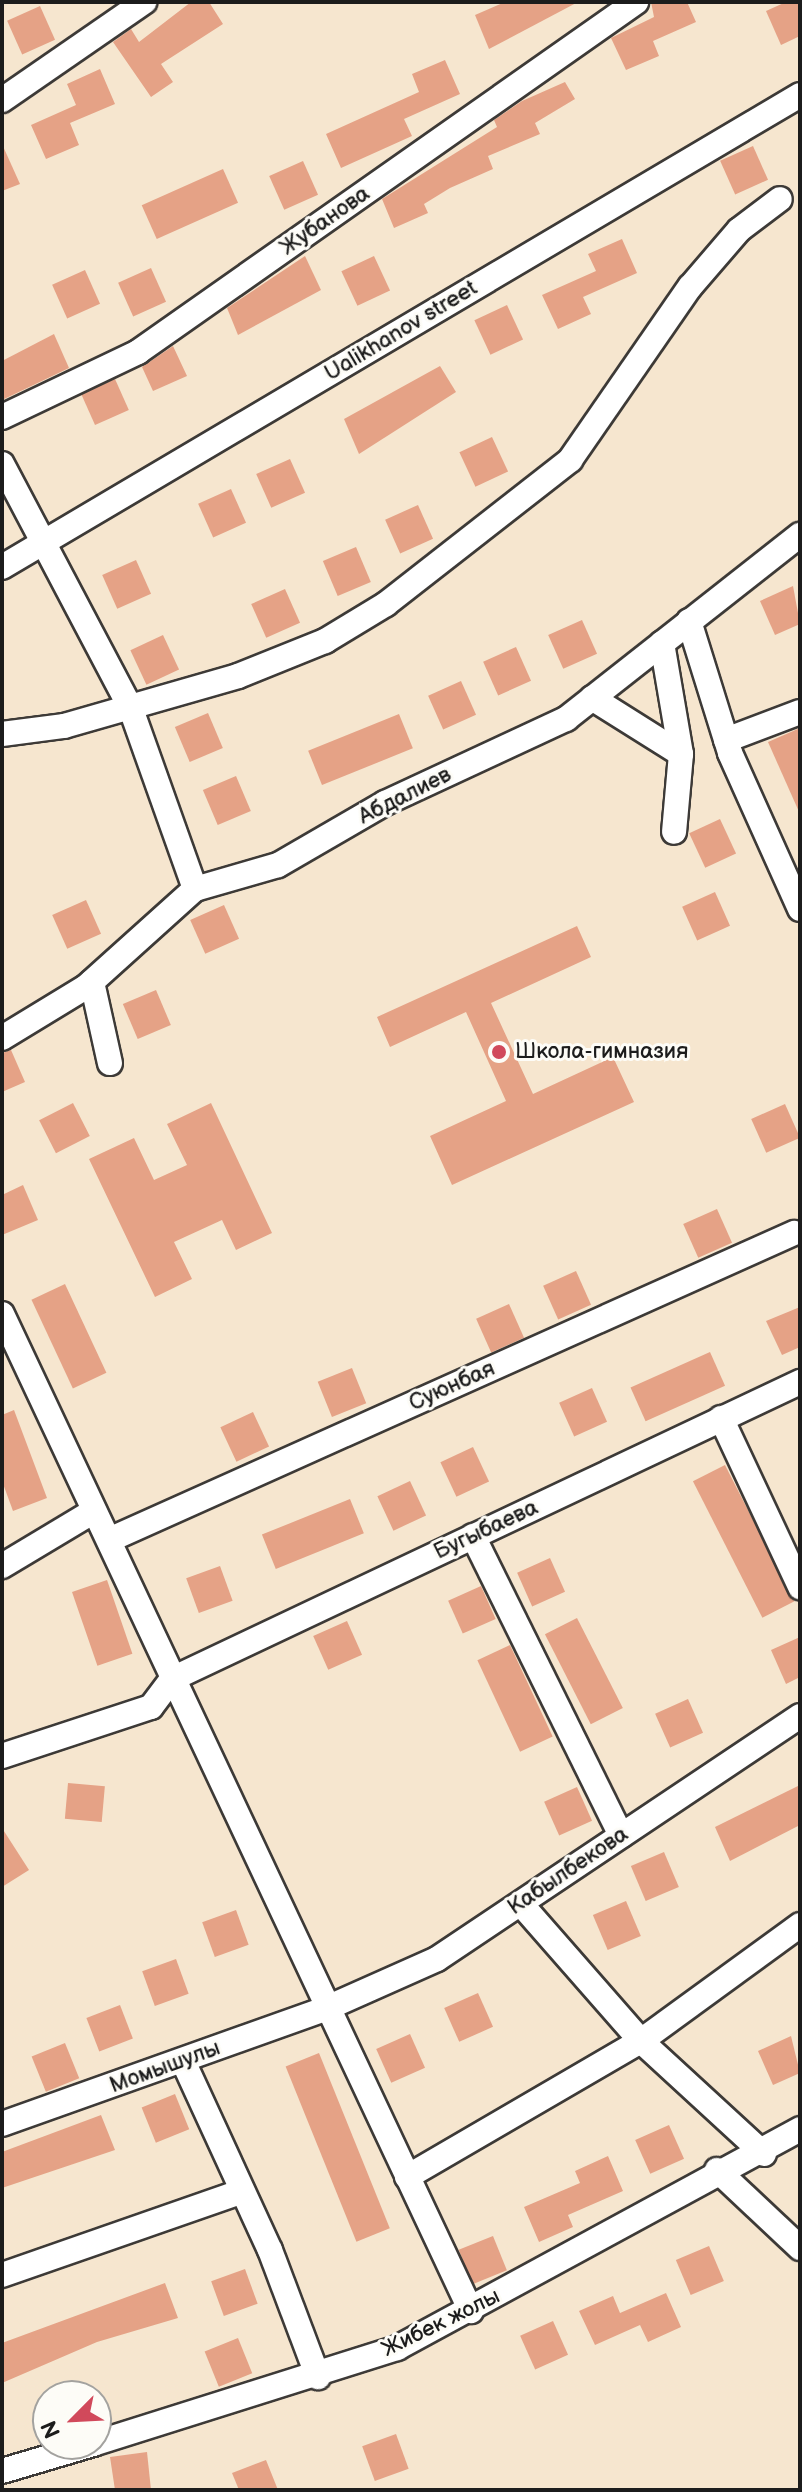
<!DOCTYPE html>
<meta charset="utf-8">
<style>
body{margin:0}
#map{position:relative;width:802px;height:2492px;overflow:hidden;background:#f6e6cf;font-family:"Balsamiq Sans",sans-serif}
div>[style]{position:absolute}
.building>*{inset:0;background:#e5a286;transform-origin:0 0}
.roads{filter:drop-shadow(2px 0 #3d3a37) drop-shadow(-2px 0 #3d3a37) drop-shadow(0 2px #3d3a37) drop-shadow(0 -2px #3d3a37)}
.minor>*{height:24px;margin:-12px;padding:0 12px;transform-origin:12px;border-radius:12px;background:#fff}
.dots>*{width:22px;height:22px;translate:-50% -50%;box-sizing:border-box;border:4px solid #fdfcf7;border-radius:50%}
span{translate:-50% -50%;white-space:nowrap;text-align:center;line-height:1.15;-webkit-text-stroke:6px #fdfcf7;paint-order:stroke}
.street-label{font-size:22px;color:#1c1c1c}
.poi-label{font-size:22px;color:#1c1c1c}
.left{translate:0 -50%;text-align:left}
.frame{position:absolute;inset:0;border:4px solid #1c1c1c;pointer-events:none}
.north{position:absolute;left:32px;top:2380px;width:80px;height:80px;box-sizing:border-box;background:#fdfcf7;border:2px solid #a3a29f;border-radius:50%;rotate:246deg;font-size:22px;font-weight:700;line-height:32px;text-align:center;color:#1c1c1c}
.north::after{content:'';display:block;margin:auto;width:28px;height:36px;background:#d1495b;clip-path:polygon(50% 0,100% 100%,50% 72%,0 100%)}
</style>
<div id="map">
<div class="building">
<i style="clip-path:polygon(191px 2px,209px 2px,223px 24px,161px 64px,173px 82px,151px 97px,113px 42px,131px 29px,139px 42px)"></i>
<i style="clip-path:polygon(505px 2px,578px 2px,489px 49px,475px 15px)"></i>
<i style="clip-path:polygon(651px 2px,687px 2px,696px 22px,653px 41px,659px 56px,626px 70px,611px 38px,654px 17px)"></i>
<i style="clip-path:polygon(786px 2px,800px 2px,800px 36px,781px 45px,766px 11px)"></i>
<i style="left:40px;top:6px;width:37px;height:36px;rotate:66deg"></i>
<i style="clip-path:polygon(445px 60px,460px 94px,404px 119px,412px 136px,341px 168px,326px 134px,419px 92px,412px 74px)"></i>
<i style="clip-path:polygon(100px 69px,115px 104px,70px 123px,79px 145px,46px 159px,31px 125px,76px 105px,67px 84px)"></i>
<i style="clip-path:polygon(565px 82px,575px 99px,535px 123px,540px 134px,488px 156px,493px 169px,450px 188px,424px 204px,428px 213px,394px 228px,382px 199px,497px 127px,494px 120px,522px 101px)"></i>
<i style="clip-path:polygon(2px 144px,20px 184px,2px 191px)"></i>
<i style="left:753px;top:146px;width:37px;height:36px;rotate:66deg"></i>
<i style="left:303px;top:161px;width:37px;height:37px;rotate:66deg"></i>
<i style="left:223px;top:169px;width:37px;height:89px;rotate:66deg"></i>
<i style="clip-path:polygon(622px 239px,637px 273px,583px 297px,591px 314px,558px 329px,542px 295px,596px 271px,588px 254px)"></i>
<i style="clip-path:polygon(305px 256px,321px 290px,238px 335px,227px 308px)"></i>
<i style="left:374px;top:256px;width:38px;height:36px;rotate:65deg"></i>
<i style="left:151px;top:268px;width:37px;height:36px;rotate:66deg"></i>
<i style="left:85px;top:270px;width:37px;height:36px;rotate:66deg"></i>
<i style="left:507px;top:305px;width:38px;height:36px;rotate:65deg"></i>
<i style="clip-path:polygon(54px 334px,69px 368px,2px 400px,2px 361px)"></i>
<i style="clip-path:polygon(173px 346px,187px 376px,153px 391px,142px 367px)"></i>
<i style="clip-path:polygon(440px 366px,456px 392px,359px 454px,344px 419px)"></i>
<i style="left:115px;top:379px;width:34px;height:37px;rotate:66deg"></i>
<i style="left:492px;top:437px;width:38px;height:36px;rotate:65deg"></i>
<i style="left:290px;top:459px;width:37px;height:37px;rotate:66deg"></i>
<i style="left:231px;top:489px;width:37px;height:36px;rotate:66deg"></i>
<i style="left:418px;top:505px;width:37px;height:36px;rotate:66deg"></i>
<i style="left:356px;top:547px;width:38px;height:36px;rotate:67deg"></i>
<i style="left:136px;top:560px;width:37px;height:37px;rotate:66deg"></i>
<i style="clip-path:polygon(793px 586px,800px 624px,775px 635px,760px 601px)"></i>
<i style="left:285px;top:589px;width:37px;height:37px;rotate:66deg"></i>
<i style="left:582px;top:620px;width:37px;height:37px;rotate:66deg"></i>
<i style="left:163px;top:635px;width:38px;height:36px;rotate:65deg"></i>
<i style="left:516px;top:647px;width:37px;height:36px;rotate:66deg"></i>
<i style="left:461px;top:681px;width:37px;height:36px;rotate:66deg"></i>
<i style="left:208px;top:713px;width:38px;height:36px;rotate:67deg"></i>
<i style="left:399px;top:714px;width:37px;height:98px;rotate:68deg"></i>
<i style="clip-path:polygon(800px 728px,800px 814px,768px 742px)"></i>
<i style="left:236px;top:776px;width:38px;height:36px;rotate:67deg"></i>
<i style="left:720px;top:819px;width:38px;height:34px;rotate:65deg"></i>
<i style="left:715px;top:892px;width:37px;height:36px;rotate:66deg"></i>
<i style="left:86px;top:900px;width:37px;height:37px;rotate:66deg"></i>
<i style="left:224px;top:905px;width:37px;height:37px;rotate:66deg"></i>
<i style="clip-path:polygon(577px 926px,591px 957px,491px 1003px,533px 1094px,613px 1057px,634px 1102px,452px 1185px,430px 1136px,506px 1101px,466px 1012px,390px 1047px,377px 1017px)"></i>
<i style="left:156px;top:990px;width:38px;height:36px;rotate:67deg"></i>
<i style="clip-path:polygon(11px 1050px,25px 1082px,2px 1092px,2px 1053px)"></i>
<i style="left:73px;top:1103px;width:37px;height:38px;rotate:63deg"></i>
<i style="clip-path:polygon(211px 1103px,272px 1233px,236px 1250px,222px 1220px,174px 1242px,192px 1279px,155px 1297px,89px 1159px,134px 1138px,154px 1180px,187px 1165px,167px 1124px)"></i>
<i style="left:785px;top:1104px;width:37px;height:37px;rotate:66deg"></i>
<i style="clip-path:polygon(23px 1185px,38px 1220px,2px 1235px,2px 1195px)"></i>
<i style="left:717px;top:1209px;width:37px;height:37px;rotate:66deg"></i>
<i style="left:576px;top:1271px;width:37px;height:36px;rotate:66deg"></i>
<i style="left:65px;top:1284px;width:98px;height:37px;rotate:65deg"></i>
<i style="left:509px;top:1304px;width:37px;height:36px;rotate:66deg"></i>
<i style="clip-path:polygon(800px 1307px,800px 1347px,782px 1355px,766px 1321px)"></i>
<i style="left:710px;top:1352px;width:37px;height:87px;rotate:66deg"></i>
<i style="left:352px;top:1368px;width:38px;height:37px;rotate:68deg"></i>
<i style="left:592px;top:1388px;width:37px;height:36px;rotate:66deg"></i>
<i style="clip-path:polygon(14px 1410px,47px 1498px,13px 1511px,2px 1481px,2px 1415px)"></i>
<i style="left:253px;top:1412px;width:38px;height:36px;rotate:65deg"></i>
<i style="left:473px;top:1447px;width:38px;height:36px;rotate:65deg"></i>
<i style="left:725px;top:1465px;width:153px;height:36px;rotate:63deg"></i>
<i style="left:410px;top:1481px;width:38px;height:36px;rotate:65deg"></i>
<i style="left:350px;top:1499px;width:37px;height:95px;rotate:68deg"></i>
<i style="left:550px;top:1558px;width:37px;height:36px;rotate:66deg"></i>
<i style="left:220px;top:1566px;width:37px;height:36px;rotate:70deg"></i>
<i style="left:107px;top:1580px;width:78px;height:37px;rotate:71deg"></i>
<i style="left:481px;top:1586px;width:36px;height:36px;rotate:66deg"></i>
<i style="left:577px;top:1618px;width:101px;height:36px;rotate:63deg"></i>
<i style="left:347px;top:1621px;width:37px;height:37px;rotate:66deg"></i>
<i style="clip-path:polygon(800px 1637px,800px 1677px,786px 1684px,771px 1650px)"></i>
<i style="left:510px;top:1645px;width:101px;height:36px;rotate:65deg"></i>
<i style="left:688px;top:1699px;width:37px;height:36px;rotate:66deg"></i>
<i style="left:68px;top:1783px;width:37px;height:36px;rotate:5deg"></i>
<i style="clip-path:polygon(800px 1785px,800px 1825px,730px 1861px,715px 1827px)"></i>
<i style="left:577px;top:1787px;width:37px;height:36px;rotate:66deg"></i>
<i style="clip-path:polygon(2px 1828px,29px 1870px,2px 1887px)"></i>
<i style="left:664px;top:1852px;width:38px;height:36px;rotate:67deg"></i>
<i style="left:626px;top:1901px;width:38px;height:36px;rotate:67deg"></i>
<i style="left:236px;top:1910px;width:37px;height:36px;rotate:70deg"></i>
<i style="left:176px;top:1959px;width:37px;height:36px;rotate:70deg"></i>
<i style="left:478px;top:1993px;width:37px;height:37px;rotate:66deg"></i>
<i style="left:120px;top:2005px;width:36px;height:36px;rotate:69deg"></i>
<i style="left:410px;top:2034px;width:37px;height:37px;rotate:66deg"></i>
<i style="clip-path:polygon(791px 2036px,800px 2073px,773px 2085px,758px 2051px)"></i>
<i style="left:65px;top:2043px;width:38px;height:36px;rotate:68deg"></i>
<i style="left:319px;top:2053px;width:189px;height:36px;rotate:68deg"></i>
<i style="left:175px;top:2094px;width:38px;height:36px;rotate:68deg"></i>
<i style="clip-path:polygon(101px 2115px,115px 2150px,2px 2188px,2px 2152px)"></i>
<i style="left:669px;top:2125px;width:37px;height:37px;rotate:66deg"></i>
<i style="clip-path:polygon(608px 2156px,623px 2191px,568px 2215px,573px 2227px,539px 2242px,524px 2207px,580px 2183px,575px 2171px)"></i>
<i style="left:493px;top:2236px;width:37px;height:37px;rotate:68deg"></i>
<i style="left:709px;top:2246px;width:38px;height:36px;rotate:67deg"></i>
<i style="left:245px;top:2269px;width:37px;height:36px;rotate:70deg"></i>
<i style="clip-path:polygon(165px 2283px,178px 2318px,97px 2342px,2px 2383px,2px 2343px)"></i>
<i style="clip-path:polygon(666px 2293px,681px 2327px,648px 2342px,640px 2325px,595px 2345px,579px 2311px,613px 2296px,620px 2313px)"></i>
<i style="left:553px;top:2321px;width:37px;height:36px;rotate:66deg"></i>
<i style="left:238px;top:2338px;width:38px;height:36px;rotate:68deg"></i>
<i style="left:396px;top:2434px;width:37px;height:36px;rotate:70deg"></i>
<i style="clip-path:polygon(147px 2452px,151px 2490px,115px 2490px,110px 2457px)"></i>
<i style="clip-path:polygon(266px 2460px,278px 2490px,239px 2490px,232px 2473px)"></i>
</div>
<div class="roads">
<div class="minor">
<i style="left:2px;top:100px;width:173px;rotate:-34.6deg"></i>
<i style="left:2px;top:417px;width:151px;rotate:-25.5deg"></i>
<i style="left:138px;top:352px;width:609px;rotate:-35.1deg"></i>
<i style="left:2px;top:464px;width:277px;rotate:62.2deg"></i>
<i style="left:131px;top:709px;width:191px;rotate:70.4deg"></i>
<i style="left:2px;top:567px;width:927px;rotate:-30.6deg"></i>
<i style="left:689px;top:621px;width:138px;rotate:72.7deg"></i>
<i style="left:730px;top:753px;width:171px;rotate:65.8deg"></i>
<i style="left:662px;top:643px;width:113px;rotate:80.3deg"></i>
<i style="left:592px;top:698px;width:105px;rotate:32.2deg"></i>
<i style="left:681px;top:754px;width:78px;rotate:95.1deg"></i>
<i style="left:2px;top:734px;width:63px;rotate:-7.4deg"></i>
<i style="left:64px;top:726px;width:181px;rotate:-16deg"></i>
<i style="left:238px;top:676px;width:94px;rotate:-21.9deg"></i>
<i style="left:325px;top:641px;width:71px;rotate:-31.2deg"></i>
<i style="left:386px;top:604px;width:234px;rotate:-38deg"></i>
<i style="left:570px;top:460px;width:211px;rotate:-55.3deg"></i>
<i style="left:690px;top:287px;width:75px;rotate:-49.3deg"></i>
<i style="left:739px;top:230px;width:51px;rotate:-37.1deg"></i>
<i style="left:726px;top:740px;width:79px;rotate:-20.7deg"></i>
<i style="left:92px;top:982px;width:83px;rotate:77.5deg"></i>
<i style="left:2px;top:1038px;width:98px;rotate:-31.3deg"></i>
<i style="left:86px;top:987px;width:147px;rotate:-42deg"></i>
<i style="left:195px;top:889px;width:86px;rotate:-16.1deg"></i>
<i style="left:278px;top:865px;width:124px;rotate:-30.1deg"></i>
<i style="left:385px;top:803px;width:200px;rotate:-24.9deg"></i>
<i style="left:566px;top:719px;width:298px;rotate:-38.2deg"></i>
<i style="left:2px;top:1314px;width:1102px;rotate:64.81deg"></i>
<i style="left:721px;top:1418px;width:187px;rotate:64.9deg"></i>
<i style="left:473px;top:1536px;width:334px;rotate:63.7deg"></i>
<i style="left:109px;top:1540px;width:751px;rotate:-24.14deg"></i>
<i style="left:2px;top:1566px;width:107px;rotate:-30.9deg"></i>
<i style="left:2px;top:1756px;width:157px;rotate:-18.2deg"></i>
<i style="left:151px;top:1707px;width:35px;rotate:-53deg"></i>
<i style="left:172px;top:1679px;width:695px;rotate:-25.31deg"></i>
<i style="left:521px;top:1904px;width:182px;rotate:48.8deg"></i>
<i style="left:641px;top:2041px;width:167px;rotate:42.6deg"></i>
<i style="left:183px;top:2061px;width:208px;rotate:65.3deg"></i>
<i style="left:270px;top:2250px;width:136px;rotate:69.3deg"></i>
<i style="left:2px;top:2124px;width:345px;rotate:-19.6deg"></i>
<i style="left:327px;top:2008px;width:120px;rotate:-24deg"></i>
<i style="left:437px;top:1959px;width:437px;rotate:-33.8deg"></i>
<i style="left:717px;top:2170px;width:114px;rotate:43.2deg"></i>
<i style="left:407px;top:2177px;width:271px;rotate:-30.2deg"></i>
<i style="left:641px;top:2041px;width:197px;rotate:-36.1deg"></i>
<i style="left:2px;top:2275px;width:252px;rotate:-19.2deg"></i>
<i style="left:96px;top:2443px;width:316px;rotate:-17.5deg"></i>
<i style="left:397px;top:2348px;width:459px;rotate:-28.5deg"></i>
<i style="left:2px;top:2471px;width:95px;rotate:-16.5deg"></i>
</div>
</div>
<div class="dots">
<i style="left:499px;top:1052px;background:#d1495b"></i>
</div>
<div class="street-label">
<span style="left:325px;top:221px;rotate:-35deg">Жубанова</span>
<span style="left:401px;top:331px;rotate:-31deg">Ualikhanov street</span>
<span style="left:405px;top:796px;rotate:-27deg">Абдалиев</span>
<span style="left:452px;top:1386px;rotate:-24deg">Суюнбая</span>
<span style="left:486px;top:1530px;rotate:-25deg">Бугыбаева</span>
<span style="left:568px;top:1871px;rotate:-34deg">Кабылбекова</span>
<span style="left:165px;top:2067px;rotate:-20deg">Момышулы</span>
<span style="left:441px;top:2323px;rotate:-26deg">Жибек жолы</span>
</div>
<div class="poi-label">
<span class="left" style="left:515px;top:1052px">Школа-гимназия</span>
</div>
<div class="frame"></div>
<div class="north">N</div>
</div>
